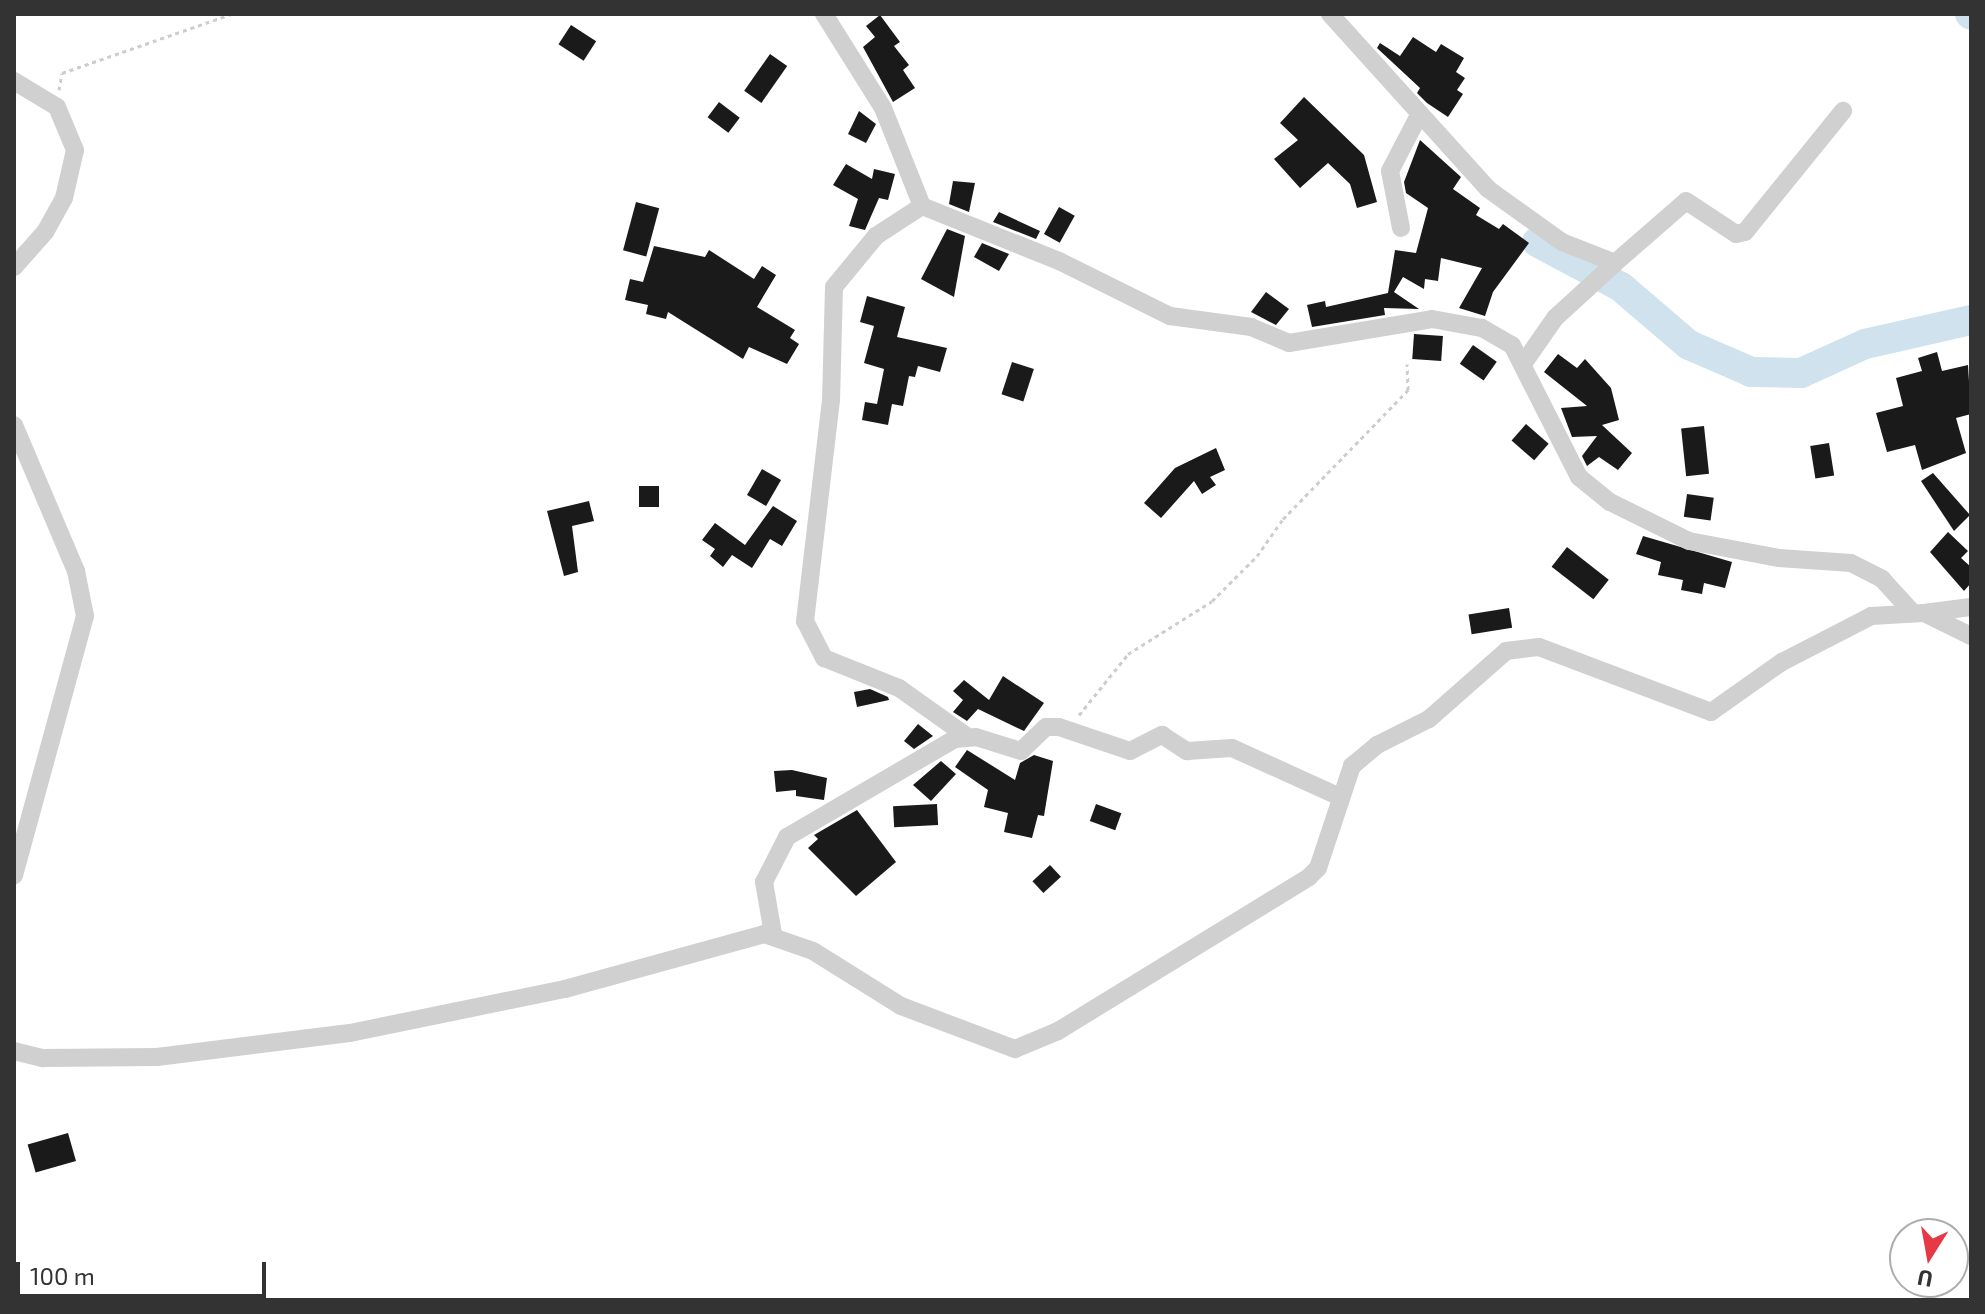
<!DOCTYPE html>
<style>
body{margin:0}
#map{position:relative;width:1985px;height:1314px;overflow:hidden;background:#fff;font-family:"Exo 2",sans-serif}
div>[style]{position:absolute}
.river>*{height:30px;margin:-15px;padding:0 15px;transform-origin:15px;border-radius:15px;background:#cfe2ee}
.building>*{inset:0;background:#1a1a1a;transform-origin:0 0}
.path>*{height:3px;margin-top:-1.5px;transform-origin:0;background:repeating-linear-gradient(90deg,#cdcdcd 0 4px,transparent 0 8px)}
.minor>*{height:18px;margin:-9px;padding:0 9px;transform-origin:9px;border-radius:9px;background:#d0d0d0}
span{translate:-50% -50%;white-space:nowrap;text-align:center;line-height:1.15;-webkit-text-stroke:8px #fff;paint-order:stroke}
.frame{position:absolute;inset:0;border:16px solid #333;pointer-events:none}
.north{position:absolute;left:1889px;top:1218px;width:80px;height:80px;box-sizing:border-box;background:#fff;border:2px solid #adadad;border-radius:50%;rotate:191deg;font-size:22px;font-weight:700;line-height:32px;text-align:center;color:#333}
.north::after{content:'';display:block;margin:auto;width:28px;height:36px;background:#e63946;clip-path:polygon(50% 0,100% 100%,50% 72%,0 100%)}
.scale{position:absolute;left:16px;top:1262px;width:250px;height:36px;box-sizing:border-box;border:4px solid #333;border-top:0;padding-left:10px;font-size:24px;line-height:28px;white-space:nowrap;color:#333;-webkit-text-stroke:6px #fff;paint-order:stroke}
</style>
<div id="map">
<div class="river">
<i style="left:1970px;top:14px;width:1px;rotate:45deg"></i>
<i style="left:1537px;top:242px;width:95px;rotate:28.2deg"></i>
<i style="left:1621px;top:287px;width:89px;rotate:40.5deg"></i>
<i style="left:1689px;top:345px;width:68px;rotate:23.5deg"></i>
<i style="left:1751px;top:372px;width:50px;rotate:1.1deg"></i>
<i style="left:1801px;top:373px;width:70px;rotate:-24.4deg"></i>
<i style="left:1865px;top:344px;width:109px;rotate:-12.8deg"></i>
</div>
<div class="building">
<i style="clip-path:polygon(880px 15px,900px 42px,894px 46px,909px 65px,903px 70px,915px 88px,893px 102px,863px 47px,875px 37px,866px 26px)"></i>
<i style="left:571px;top:25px;width:30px;height:23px;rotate:33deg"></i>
<i style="clip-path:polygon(1413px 37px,1436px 52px,1441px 44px,1464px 58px,1456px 72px,1465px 78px,1457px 90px,1463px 94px,1448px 117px,1427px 103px,1417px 93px,1420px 88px,1377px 48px,1380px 43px,1400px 56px)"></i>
<i style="left:770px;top:54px;width:21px;height:45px;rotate:35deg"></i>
<i style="clip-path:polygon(1304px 97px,1364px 155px,1377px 202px,1357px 208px,1350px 184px,1328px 163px,1300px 188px,1274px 159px,1298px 140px,1280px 123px)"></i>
<i style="left:719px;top:102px;width:26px;height:19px;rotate:37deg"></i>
<i style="clip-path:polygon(859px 111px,876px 124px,866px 143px,848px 134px)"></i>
<i style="clip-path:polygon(1420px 140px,1461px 177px,1453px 189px,1480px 208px,1476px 215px,1499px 229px,1503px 224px,1529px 243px,1493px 292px,1485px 316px,1459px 308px,1482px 268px,1441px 258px,1438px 281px,1425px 279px,1424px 289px,1403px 277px,1394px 292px,1419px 309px,1384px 308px,1385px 315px,1312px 327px,1307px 305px,1325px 301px,1326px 307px,1388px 293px,1395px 250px,1416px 253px,1428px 208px,1406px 193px,1404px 182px)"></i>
<i style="clip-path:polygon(846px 164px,872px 179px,874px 169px,895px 174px,888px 200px,879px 198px,865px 230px,849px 226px,858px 199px,833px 185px)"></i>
<i style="clip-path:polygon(953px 181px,975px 183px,969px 212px,949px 204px)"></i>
<i style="left:636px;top:202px;width:24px;height:50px;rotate:15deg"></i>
<i style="left:1059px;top:207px;width:18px;height:31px;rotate:29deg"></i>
<i style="clip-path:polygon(999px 212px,1040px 231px,1036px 239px,993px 222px)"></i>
<i style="clip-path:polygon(947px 229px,965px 236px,954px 297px,921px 279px)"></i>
<i style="clip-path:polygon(982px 243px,1009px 254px,999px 271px,974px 257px)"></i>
<i style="clip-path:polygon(654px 246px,705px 257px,709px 250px,754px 279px,762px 266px,776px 275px,757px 307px,795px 330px,790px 338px,799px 344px,787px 364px,749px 347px,743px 359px,668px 312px,666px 319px,646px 314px,648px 305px,625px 300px,630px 279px,643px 282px)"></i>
<i style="clip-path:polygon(1266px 292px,1289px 309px,1276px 325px,1251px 312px)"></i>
<i style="clip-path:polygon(867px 296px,905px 307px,897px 337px,947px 348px,940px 372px,918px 366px,915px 377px,909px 376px,903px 406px,892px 404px,888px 425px,862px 420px,865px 402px,877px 404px,884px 369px,864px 363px,874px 326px,860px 322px)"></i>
<i style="left:1414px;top:334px;width:29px;height:25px;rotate:4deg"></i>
<i style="left:1473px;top:345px;width:29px;height:23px;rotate:35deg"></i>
<i style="clip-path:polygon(1937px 352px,1942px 371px,1968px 365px,1971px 414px,1956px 418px,1966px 453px,1922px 470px,1915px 445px,1887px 452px,1876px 413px,1903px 406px,1896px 378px,1922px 371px,1918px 358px)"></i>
<i style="clip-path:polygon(1558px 354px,1577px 368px,1585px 359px,1611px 388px,1619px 420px,1602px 425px,1632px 453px,1618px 470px,1599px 457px,1587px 466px,1582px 456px,1597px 436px,1572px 437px,1561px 408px,1587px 406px,1544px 372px)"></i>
<i style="left:1012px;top:362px;width:23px;height:34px;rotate:18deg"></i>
<i style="left:1526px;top:424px;width:30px;height:22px;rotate:41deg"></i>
<i style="left:1704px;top:426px;width:48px;height:23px;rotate:84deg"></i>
<i style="left:1829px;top:443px;width:33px;height:19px;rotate:81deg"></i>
<i style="clip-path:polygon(1216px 448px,1225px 470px,1210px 477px,1216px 485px,1202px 494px,1194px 481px,1161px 518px,1144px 503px,1175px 468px)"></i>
<i style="left:762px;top:469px;width:22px;height:30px;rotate:30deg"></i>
<i style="clip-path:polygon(1933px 473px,1970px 515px,1954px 531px,1921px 481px)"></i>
<i style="left:639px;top:486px;width:20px;height:21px"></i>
<i style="left:1687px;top:494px;width:27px;height:23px;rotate:8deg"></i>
<i style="clip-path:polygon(589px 501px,594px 521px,572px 526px,578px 572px,564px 576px,547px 511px)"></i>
<i style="clip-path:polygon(773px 506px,797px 521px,782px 546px,770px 539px,752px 568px,732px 555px,723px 567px,710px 556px,715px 549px,702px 540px,715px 523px,745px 545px)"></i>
<i style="clip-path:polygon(1948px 532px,1968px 551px,1961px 558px,1971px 567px,1971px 583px,1964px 591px,1930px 552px)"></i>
<i style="clip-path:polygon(1643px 536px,1732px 562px,1725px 588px,1704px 583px,1702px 594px,1681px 590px,1683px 580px,1658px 575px,1661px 562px,1636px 554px)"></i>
<i style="left:1567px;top:547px;width:53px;height:25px;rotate:38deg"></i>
<i style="left:1509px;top:608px;width:20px;height:41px;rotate:81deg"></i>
<i style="clip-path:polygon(1003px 676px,1044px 703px,1024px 731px,978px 709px,967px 721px,953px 712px,963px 700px,953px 691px,964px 680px,989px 700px)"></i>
<i style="clip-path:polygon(870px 689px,888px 697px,889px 700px,857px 707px,854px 692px)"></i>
<i style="clip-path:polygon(918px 724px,933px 736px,914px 749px,904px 741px)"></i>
<i style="clip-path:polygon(967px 750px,1015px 780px,1020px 763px,1034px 755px,1053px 761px,1044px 816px,1038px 815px,1032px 838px,1004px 832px,1008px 813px,984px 807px,988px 790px,955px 767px)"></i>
<i style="clip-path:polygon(941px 761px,956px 774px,931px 801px,913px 785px)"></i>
<i style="clip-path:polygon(792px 770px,827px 778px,824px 800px,796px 796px,796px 790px,776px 792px,774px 771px)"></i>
<i style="left:937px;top:804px;width:21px;height:44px;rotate:87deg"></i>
<i style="left:1096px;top:804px;width:27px;height:18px;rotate:20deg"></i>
<i style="clip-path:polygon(857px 810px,896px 862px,856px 896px,808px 848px,818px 839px,814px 835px)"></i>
<i style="left:1050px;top:865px;width:16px;height:24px;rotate:47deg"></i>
<i style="left:68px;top:1133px;width:29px;height:42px;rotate:74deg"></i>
</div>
<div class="path">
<i style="left:59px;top:90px;width:17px;rotate:-80deg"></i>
<i style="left:62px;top:73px;width:179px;rotate:-19.2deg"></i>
<i style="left:1079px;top:715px;width:78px;rotate:-51.2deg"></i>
<i style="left:1128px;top:654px;width:99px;rotate:-32.2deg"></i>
<i style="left:1212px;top:601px;width:64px;rotate:-45deg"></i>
<i style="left:1257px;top:556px;width:45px;rotate:-54.9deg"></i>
<i style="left:1283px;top:519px;width:180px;rotate:-45.9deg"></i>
<i style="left:1408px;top:390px;width:26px;rotate:-92deg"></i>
</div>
<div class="minor">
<i style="left:824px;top:14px;width:111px;rotate:57.9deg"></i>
<i style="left:883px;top:108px;width:105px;rotate:68.3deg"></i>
<i style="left:922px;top:206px;width:148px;rotate:21.9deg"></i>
<i style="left:1059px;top:261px;width:124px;rotate:26.4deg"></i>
<i style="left:1170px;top:316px;width:82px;rotate:7.7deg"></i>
<i style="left:1251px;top:327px;width:41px;rotate:22.8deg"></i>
<i style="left:1289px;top:343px;width:145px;rotate:-9.5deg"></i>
<i style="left:1432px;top:319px;width:51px;rotate:10.2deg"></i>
<i style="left:1482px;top:328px;width:34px;rotate:30deg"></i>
<i style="left:1512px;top:345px;width:148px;rotate:63.1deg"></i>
<i style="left:1579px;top:477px;width:40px;rotate:39deg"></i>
<i style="left:1610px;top:502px;width:88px;rotate:26.3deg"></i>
<i style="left:1689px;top:541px;width:92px;rotate:10.7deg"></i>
<i style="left:1779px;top:558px;width:72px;rotate:4deg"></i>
<i style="left:1851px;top:563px;width:35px;rotate:27deg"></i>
<i style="left:1882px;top:579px;width:46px;rotate:47.6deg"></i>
<i style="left:1330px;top:14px;width:236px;rotate:47.9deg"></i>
<i style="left:1488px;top:189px;width:91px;rotate:35.6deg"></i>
<i style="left:1562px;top:242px;width:57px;rotate:21.6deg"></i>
<i style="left:1615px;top:263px;width:94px;rotate:-41.1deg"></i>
<i style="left:1686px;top:201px;width:60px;rotate:33.4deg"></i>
<i style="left:1736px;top:234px;width:9px;rotate:-13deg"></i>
<i style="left:1745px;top:232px;width:156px;rotate:-51deg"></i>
<i style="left:14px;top:81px;width:50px;rotate:31.2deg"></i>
<i style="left:57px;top:107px;width:47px;rotate:67.3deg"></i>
<i style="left:75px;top:150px;width:49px;rotate:102.9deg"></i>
<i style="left:64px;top:198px;width:39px;rotate:119deg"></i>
<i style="left:45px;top:232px;width:47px;rotate:131.5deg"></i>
<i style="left:922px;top:206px;width:55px;rotate:146.9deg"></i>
<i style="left:876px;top:236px;width:66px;rotate:129.5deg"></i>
<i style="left:834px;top:287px;width:113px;rotate:91.5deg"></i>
<i style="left:831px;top:400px;width:223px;rotate:96.7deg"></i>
<i style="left:805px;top:621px;width:42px;rotate:62.8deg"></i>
<i style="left:824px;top:658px;width:81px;rotate:21.8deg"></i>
<i style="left:899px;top:688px;width:85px;rotate:35.4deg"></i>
<i style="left:1401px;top:228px;width:58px;rotate:-100.9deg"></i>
<i style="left:1390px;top:171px;width:63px;rotate:-62.6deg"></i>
<i style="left:1523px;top:364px;width:56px;rotate:-55.2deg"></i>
<i style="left:1555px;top:318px;width:81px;rotate:-42.5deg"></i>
<i style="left:14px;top:425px;width:159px;rotate:67deg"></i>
<i style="left:76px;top:571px;width:46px;rotate:78.7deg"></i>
<i style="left:85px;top:616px;width:269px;rotate:105.3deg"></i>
<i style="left:1924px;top:613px;width:47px;rotate:-7.3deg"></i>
<i style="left:773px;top:934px;width:53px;rotate:-99.8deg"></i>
<i style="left:764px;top:882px;width:51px;rotate:-62.9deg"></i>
<i style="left:787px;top:837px;width:194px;rotate:-30.3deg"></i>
<i style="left:955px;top:739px;width:21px;rotate:-5deg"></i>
<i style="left:976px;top:737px;width:47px;rotate:17.3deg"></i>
<i style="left:1021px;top:751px;width:35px;rotate:-44deg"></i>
<i style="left:1046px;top:727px;width:13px"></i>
<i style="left:1059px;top:727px;width:75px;rotate:18.7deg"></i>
<i style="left:1130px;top:751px;width:36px;rotate:-27deg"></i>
<i style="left:1162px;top:735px;width:30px;rotate:33deg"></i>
<i style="left:1187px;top:751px;width:45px;rotate:-3.8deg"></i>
<i style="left:1232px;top:748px;width:116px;rotate:24.4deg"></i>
<i style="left:14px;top:1051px;width:30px;rotate:14deg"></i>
<i style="left:43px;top:1058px;width:114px;rotate:-0.5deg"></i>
<i style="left:157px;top:1057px;width:194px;rotate:-7.1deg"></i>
<i style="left:350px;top:1033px;width:219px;rotate:-11.6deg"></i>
<i style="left:565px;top:989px;width:206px;rotate:-15.4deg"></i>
<i style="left:764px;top:934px;width:52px;rotate:19.1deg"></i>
<i style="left:813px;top:951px;width:104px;rotate:32deg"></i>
<i style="left:901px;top:1006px;width:122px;rotate:20.7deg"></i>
<i style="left:1015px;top:1049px;width:47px;rotate:-22.7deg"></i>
<i style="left:1058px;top:1031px;width:294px;rotate:-31.5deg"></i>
<i style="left:1309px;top:877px;width:13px;rotate:-45deg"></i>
<i style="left:1318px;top:868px;width:108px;rotate:-71.6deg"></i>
<i style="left:1352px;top:766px;width:33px;rotate:-40deg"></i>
<i style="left:1377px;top:745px;width:58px;rotate:-26.6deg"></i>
<i style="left:1429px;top:719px;width:103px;rotate:-41.4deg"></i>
<i style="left:1506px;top:651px;width:33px;rotate:-7deg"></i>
<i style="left:1539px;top:647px;width:184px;rotate:20.7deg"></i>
<i style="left:1711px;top:712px;width:87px;rotate:-35.2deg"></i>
<i style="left:1782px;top:662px;width:100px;rotate:-27.3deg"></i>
<i style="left:1871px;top:616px;width:53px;rotate:-3.2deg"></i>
<i style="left:1924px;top:613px;width:52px;rotate:26.1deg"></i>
</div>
<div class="frame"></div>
<div class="north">U</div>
<div class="scale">100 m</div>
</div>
